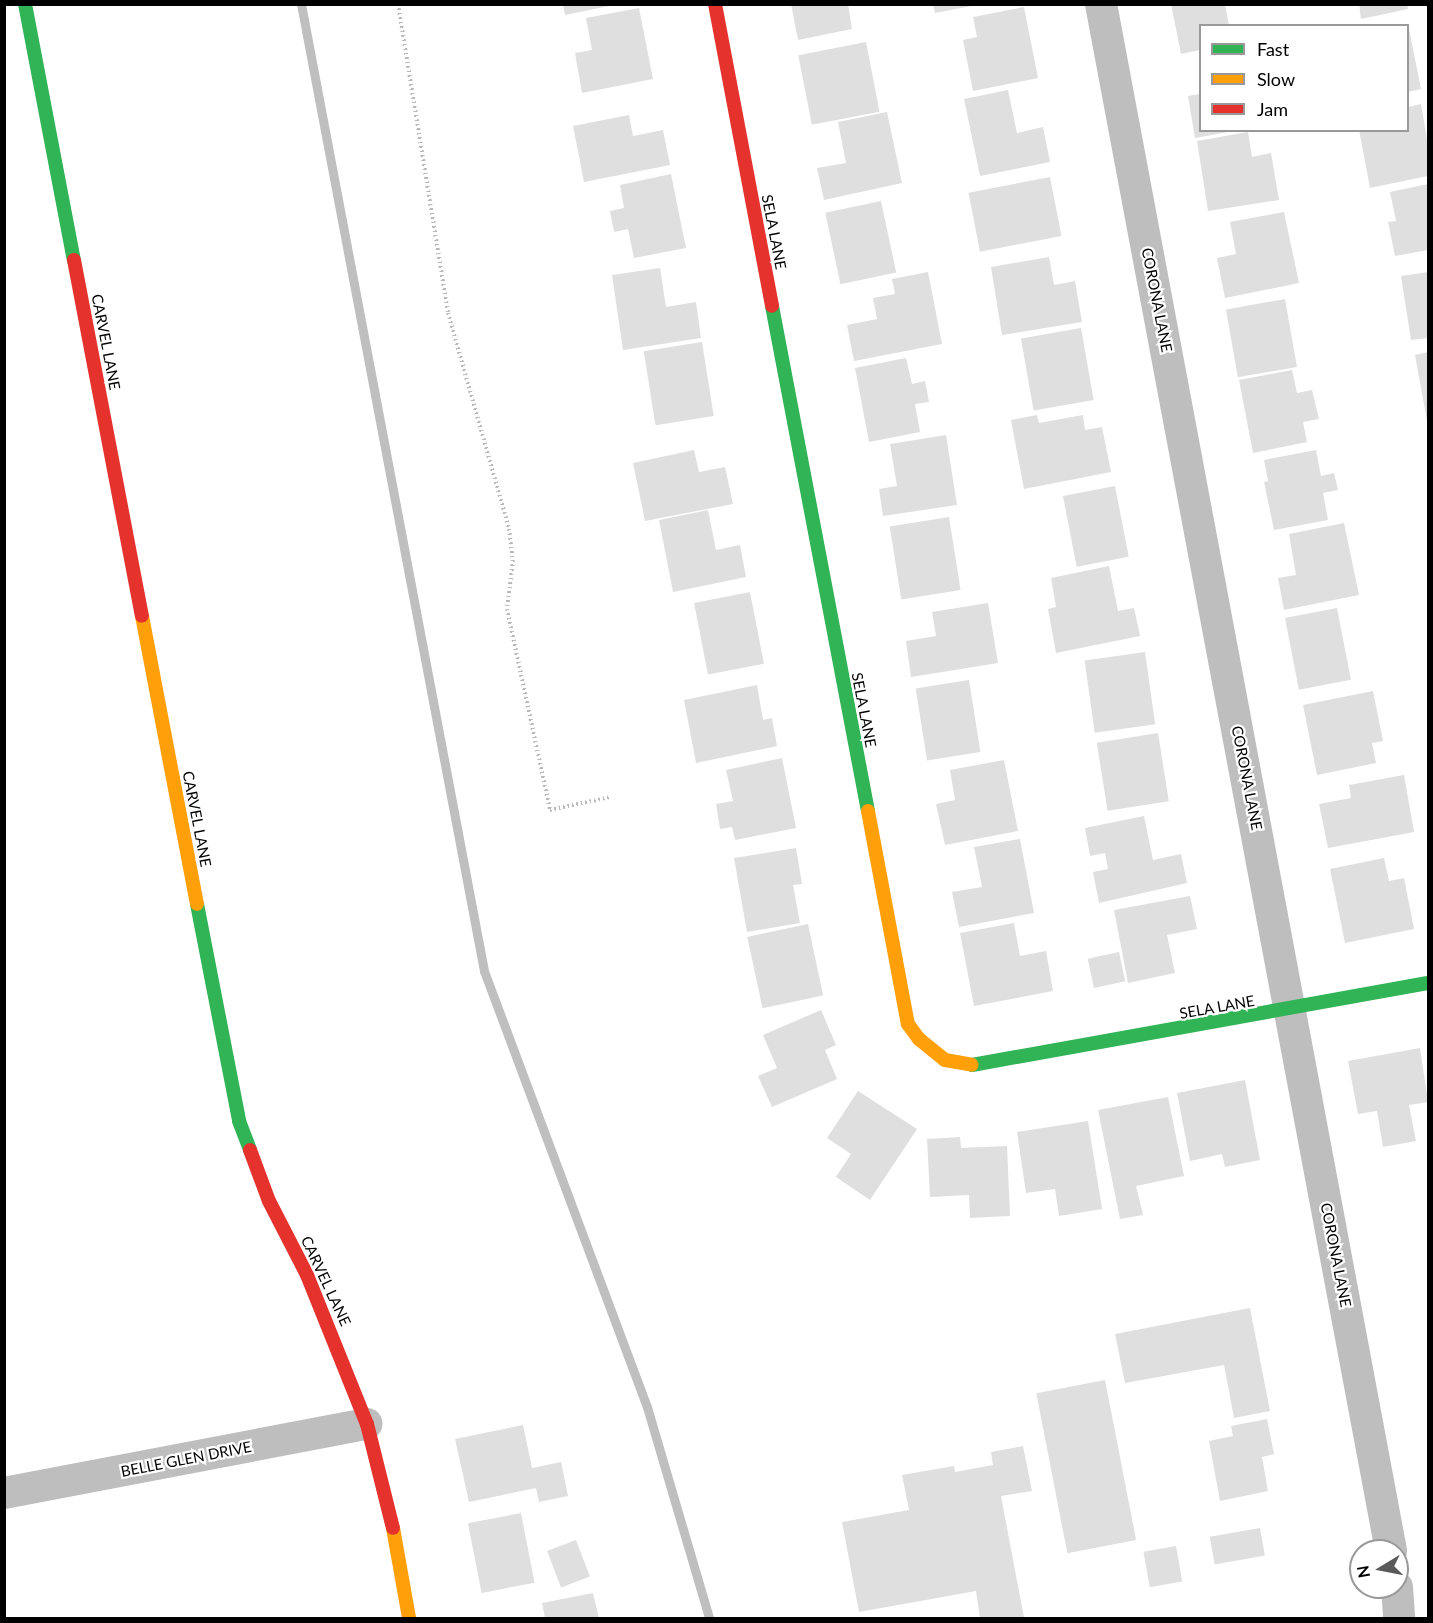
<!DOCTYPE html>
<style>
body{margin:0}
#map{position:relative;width:1433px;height:1623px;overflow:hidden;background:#fff;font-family:Lato,sans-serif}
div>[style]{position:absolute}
.stream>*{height:9px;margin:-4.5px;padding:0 4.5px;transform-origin:4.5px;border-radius:4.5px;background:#bfbfbf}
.building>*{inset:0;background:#dfdfdf;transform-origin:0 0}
.path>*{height:4px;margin-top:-2px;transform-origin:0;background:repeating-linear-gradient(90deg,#b9b9b9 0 1.5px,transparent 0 4.5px)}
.street>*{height:32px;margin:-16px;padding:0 16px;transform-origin:16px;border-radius:16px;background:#bebebe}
.fast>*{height:14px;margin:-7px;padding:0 7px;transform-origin:7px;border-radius:7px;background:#30b455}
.slow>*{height:14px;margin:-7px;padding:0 7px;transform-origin:7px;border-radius:7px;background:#ff9f0a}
.jam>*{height:14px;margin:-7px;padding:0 7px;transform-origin:7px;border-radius:7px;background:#e5322d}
span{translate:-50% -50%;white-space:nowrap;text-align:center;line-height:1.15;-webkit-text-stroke:4.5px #fff;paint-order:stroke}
.street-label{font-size:15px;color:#000}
.frame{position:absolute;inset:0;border:6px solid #000;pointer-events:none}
.legend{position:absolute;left:1199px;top:24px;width:210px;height:108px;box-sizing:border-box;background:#fff;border:2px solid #999;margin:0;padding:8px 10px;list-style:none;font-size:18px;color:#000}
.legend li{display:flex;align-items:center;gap:12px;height:30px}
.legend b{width:30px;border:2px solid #999}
.north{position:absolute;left:1349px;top:1539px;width:60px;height:60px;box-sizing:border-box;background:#fff;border:2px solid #999;border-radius:50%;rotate:260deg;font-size:16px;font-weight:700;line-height:24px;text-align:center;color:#000}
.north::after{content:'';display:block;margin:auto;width:21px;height:27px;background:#595959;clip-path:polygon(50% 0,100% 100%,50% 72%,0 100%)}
</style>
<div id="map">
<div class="stream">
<i style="left:301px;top:4px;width:984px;rotate:79.28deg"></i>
<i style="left:484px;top:971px;width:465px;rotate:69.5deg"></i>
<i style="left:647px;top:1407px;width:220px;rotate:73.6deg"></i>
</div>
<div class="building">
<i style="clip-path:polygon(791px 4px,848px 4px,852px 29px,798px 40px)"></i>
<i style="clip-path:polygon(933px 4px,972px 4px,972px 6px,935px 13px)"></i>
<i style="clip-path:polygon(1171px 4px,1225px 4px,1229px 26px,1200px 26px,1200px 50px,1181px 54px)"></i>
<i style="clip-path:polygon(1359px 4px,1407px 4px,1408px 9px,1361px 19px)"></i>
<i style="clip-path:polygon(563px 5px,608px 5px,609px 6px,565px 15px)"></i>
<i style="clip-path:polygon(1024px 7px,1038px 78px,973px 91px,963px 40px,977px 37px,973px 17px)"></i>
<i style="clip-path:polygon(639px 8px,653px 79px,582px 93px,575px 53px,592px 50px,586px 18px)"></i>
<i style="clip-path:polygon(1408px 24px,1421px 89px,1408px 92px)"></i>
<i style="left:866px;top:42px;width:71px;height:69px;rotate:79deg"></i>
<i style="clip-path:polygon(1008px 90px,1017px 133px,1043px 127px,1050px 162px,980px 176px,964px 99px)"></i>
<i style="clip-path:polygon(1200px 94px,1200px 130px,1228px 132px,1195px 138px,1188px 96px)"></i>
<i style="clip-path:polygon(1421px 104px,1428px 145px,1428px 176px,1370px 188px,1359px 130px,1408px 130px,1408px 107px)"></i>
<i style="clip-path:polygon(887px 112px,902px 183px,824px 200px,817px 168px,846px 163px,838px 122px)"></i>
<i style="clip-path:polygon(629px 115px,633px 136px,663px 130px,670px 165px,584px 182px,573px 126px)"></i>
<i style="clip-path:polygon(1248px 132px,1252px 157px,1271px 153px,1279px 200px,1208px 211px,1197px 141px)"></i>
<i style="clip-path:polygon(671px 174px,686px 248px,634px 258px,628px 229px,614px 232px,610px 211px,624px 208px,620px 185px)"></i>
<i style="left:1050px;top:177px;width:60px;height:83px;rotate:79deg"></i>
<i style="clip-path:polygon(1428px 184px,1428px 250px,1395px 256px,1388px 222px,1396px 221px,1390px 192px)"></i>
<i style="left:881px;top:201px;width:73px;height:57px;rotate:78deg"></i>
<i style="clip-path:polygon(1284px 212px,1299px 283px,1225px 298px,1217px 258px,1236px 254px,1230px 222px)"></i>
<i style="clip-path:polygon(1049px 257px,1054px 285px,1075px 281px,1082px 322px,1002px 335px,991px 267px)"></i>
<i style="clip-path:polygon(660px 268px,666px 307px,696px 302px,701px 338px,623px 350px,612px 275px)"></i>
<i style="clip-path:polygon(928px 272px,942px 344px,854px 361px,847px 325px,877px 319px,873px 298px,895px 294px,892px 279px)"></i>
<i style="clip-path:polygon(1428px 272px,1428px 338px,1411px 340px,1401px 276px)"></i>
<i style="left:1285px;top:299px;width:69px;height:60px;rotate:80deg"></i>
<i style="left:1081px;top:328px;width:73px;height:61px;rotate:80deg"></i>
<i style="left:702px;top:342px;width:75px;height:59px;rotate:81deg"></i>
<i style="clip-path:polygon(1428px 352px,1428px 421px,1427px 421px,1415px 355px)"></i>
<i style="clip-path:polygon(906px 358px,912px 384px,925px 381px,929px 402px,915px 404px,920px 432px,869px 442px,855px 368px)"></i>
<i style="clip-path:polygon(1292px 370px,1297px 393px,1312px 390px,1319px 419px,1303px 422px,1307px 442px,1253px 453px,1239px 380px)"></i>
<i style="clip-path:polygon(1037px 415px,1039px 423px,1083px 415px,1085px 430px,1102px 427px,1111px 472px,1024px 489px,1011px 420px)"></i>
<i style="clip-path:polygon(946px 435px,957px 505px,883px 516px,879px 489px,897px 486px,890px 444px)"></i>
<i style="clip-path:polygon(694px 450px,699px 472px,725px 467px,733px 504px,645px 521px,633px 463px)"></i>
<i style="clip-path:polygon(1316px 450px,1321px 476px,1334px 473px,1338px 490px,1323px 493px,1328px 520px,1274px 530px,1264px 482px,1268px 481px,1264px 460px)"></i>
<i style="left:1115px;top:486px;width:72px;height:53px;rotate:79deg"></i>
<i style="clip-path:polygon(708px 510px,716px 550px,740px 545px,746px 577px,673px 592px,659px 520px)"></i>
<i style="left:949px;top:517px;width:74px;height:60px;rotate:81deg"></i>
<i style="clip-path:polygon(1344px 523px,1359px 595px,1284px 610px,1278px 578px,1296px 575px,1289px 534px)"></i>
<i style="clip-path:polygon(1109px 566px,1118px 611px,1134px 608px,1140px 636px,1056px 653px,1048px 609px,1056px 607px,1051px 578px)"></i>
<i style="left:750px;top:592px;width:73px;height:57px;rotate:79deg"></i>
<i style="clip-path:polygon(988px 603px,998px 663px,911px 677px,906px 641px,936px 636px,932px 612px)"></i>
<i style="left:1337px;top:608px;width:73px;height:53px;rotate:79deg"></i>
<i style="left:1145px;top:652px;width:73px;height:61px;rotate:82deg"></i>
<i style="left:969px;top:680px;width:73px;height:54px;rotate:81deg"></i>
<i style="clip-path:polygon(757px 685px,763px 720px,772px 718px,777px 746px,696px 763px,684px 700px)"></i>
<i style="clip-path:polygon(1373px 691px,1383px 741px,1372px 743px,1376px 763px,1317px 775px,1303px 705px)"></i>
<i style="left:1158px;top:733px;width:69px;height:62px;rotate:81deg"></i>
<i style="clip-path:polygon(782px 758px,796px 828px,735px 840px,732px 827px,720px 829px,716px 804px,733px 801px,726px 770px)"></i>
<i style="clip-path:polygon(1004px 760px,1018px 831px,945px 845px,936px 804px,955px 800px,950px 770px)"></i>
<i style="clip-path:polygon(1404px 775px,1414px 832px,1328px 848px,1319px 804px,1351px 798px,1349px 785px)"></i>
<i style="clip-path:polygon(1144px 816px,1153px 860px,1181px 854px,1187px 883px,1099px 903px,1093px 872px,1108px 869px,1105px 853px,1090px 856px,1085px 828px)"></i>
<i style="clip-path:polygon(1020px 839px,1034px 913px,959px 927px,952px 892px,982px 887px,974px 847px)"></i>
<i style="clip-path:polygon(796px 848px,802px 884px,793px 885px,800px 923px,747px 932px,734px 858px)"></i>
<i style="clip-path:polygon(1384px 858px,1389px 881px,1404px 878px,1414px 929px,1345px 943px,1330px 869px)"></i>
<i style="clip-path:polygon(1190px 896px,1197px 929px,1167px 935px,1175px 973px,1128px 983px,1114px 910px)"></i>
<i style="clip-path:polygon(1014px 923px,1020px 956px,1046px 951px,1053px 991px,974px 1006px,960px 933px)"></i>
<i style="left:808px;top:924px;width:73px;height:62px;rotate:78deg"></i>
<i style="left:1119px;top:952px;width:30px;height:32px;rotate:78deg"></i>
<i style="clip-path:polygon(821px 1010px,836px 1045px,825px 1050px,837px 1079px,772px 1107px,758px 1076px,777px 1068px,763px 1035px)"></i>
<i style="clip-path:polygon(1420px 1048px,1428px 1102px,1409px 1105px,1416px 1141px,1383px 1147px,1377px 1111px,1358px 1114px,1348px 1061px)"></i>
<i style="clip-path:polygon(1245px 1080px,1260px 1160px,1225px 1167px,1222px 1154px,1190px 1161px,1177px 1093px)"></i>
<i style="clip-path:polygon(858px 1091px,917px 1129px,870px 1200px,836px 1177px,851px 1154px,827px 1138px)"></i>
<i style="clip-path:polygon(1168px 1097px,1184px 1176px,1136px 1186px,1143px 1215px,1120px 1219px,1098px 1110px)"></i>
<i style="clip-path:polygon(1088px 1121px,1102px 1209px,1059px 1216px,1055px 1189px,1026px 1193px,1017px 1132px)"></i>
<i style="clip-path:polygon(960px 1137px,961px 1148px,1007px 1146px,1010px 1216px,970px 1218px,969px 1195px,930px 1197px,927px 1139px)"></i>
<i style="clip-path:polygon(1250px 1308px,1270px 1411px,1234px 1418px,1224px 1365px,1125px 1383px,1115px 1334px)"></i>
<i style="left:1105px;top:1380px;width:163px;height:70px;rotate:79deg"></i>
<i style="clip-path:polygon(1267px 1419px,1274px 1454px,1262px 1457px,1268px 1491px,1220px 1501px,1209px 1441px,1233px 1436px,1231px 1426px)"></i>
<i style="clip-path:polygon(523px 1425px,532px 1468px,561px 1462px,568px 1496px,539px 1502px,536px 1488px,469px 1502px,455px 1439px)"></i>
<i style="clip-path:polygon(1023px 1446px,1032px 1491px,1001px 1496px,1024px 1618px,980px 1618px,976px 1591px,859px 1612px,842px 1522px,909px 1510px,902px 1475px,954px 1466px,955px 1472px,993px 1465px,991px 1452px)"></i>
<i style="left:521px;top:1513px;width:71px;height:54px;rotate:79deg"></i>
<i style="left:1260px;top:1528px;width:28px;height:51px;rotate:80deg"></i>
<i style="left:576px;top:1540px;width:39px;height:31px;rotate:69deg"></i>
<i style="left:1176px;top:1546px;width:36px;height:33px;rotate:80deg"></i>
<i style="clip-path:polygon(593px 1593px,599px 1618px,545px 1618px,542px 1603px)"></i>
</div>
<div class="path">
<i style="left:398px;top:4px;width:313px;rotate:80.8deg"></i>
<i style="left:448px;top:313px;width:224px;rotate:74.2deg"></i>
<i style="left:509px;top:529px;width:31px;rotate:83deg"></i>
<i style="left:513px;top:560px;width:49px;rotate:97deg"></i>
<i style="left:507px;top:609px;width:206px;rotate:77.9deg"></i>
<i style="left:550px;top:810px;width:61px;rotate:-12.2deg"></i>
</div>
<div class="street">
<i style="left:1101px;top:4px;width:1574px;rotate:79.38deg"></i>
<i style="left:4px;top:1493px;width:369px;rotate:-10.8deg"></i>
<i style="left:1397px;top:1587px;width:31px;rotate:86deg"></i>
</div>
<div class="fast">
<i style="left:25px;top:4px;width:261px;rotate:79.2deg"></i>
<i style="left:772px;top:306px;width:514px;rotate:79.24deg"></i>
<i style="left:197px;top:904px;width:221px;rotate:79deg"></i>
<i style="left:239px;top:1121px;width:31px;rotate:69deg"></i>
<i style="left:972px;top:1065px;width:463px;rotate:-10.2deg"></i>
</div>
<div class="slow">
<i style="left:142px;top:616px;width:293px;rotate:79.2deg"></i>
<i style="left:868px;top:811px;width:217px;rotate:79.4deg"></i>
<i style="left:908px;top:1024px;width:19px;rotate:54deg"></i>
<i style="left:919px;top:1039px;width:33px;rotate:39deg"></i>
<i style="left:945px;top:1060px;width:27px;rotate:10deg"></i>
<i style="left:393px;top:1528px;width:91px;rotate:79.9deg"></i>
</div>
<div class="jam">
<i style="left:715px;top:4px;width:307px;rotate:79.3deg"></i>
<i style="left:74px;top:260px;width:362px;rotate:79.2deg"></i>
<i style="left:250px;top:1150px;width:54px;rotate:69.6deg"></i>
<i style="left:269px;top:1201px;width:83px;rotate:62.8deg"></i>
<i style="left:307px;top:1275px;width:161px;rotate:68.1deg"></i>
<i style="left:367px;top:1424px;width:107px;rotate:76deg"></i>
</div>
<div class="street-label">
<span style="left:774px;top:232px;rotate:79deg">SELA LANE</span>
<span style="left:1157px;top:300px;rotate:79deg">CORONA LANE</span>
<span style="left:106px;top:342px;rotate:79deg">CARVEL LANE</span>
<span style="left:864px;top:710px;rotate:79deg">SELA LANE</span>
<span style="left:1247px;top:778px;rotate:79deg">CORONA LANE</span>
<span style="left:197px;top:819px;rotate:79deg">CARVEL LANE</span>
<span style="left:1217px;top:1007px;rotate:-10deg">SELA LANE</span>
<span style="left:1336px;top:1255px;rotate:79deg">CORONA LANE</span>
<span style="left:326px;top:1281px;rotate:65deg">CARVEL LANE</span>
<span style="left:186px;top:1459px;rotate:-11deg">BELLE GLEN DRIVE</span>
</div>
<div class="frame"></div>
<ul class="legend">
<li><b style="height:8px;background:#30b455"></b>Fast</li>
<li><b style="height:8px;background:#ff9f0a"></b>Slow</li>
<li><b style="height:8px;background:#e5322d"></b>Jam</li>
</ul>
<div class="north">N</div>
</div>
